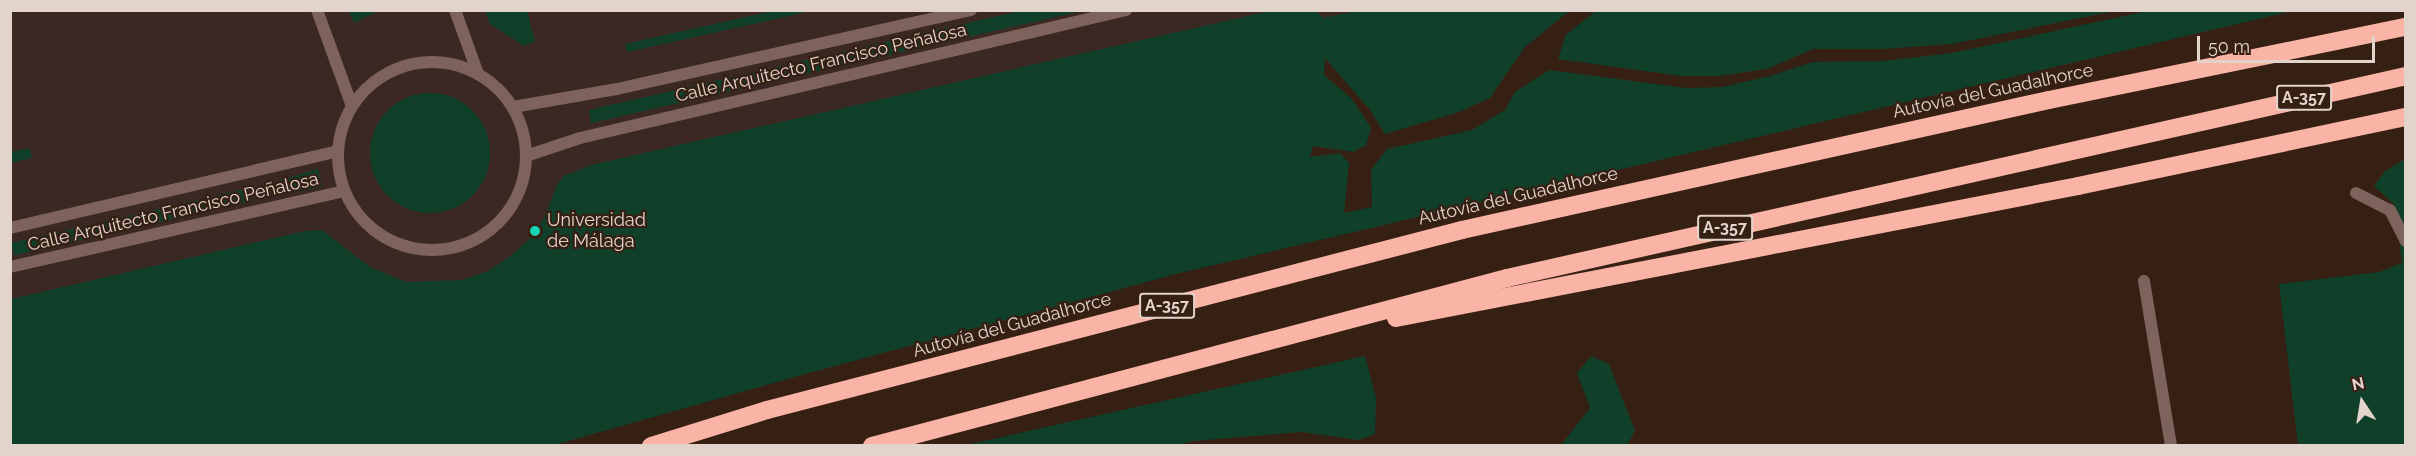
<!DOCTYPE html>
<meta charset="utf-8">
<style>
body{margin:0}
#map{position:relative;width:2416px;height:456px;overflow:hidden;background:#362014;font-family:Raleway,sans-serif}
div>[style]{position:absolute}
.education>*{inset:0;background:#3b2823}
.green>*{inset:0;background:#10402a;transform-origin:0 0}
.round{border-radius:50%}
.minor>*{height:12px;margin:-6px;padding:0 6px;transform-origin:6px;border-radius:6px;background:#7e625c}
.minor>.ring{margin:-6px;padding:0;box-sizing:content-box;background:none;border:12px solid #7e625c;border-radius:50%}
.tertiary>*{height:12px;margin:-6px;padding:0 6px;transform-origin:6px;border-radius:6px;background:#7e625c}
.motorway>*{height:18px;margin:-9px;padding:0 9px;transform-origin:9px;border-radius:9px;background:#fab4a5}
.dots>*{width:16px;height:16px;translate:-50% -50%;box-sizing:border-box;border:3px solid #362014;border-radius:50%}
span{translate:-50% -50%;white-space:nowrap;text-align:center;line-height:1.15;-webkit-text-stroke:4.5px #362014;paint-order:stroke}
.shield-label span{padding:2px 4px;background:#362014;border:2px solid;border-radius:4px;-webkit-text-stroke-width:0}
.shield-label{font-size:16px;color:#e2d3cb;font-weight:700}
.street-label{font-size:18px;color:#e2d3cb}
.poi-label{font-size:18px;color:#e2d3cb}
.left{translate:0 -50%;text-align:left}
.frame{position:absolute;inset:0;border:12px solid #e2d3cb;pointer-events:none}
.north{position:absolute;left:2332px;top:372px;width:60px;height:60px;-webkit-text-stroke:4px #362014;paint-order:stroke;rotate:348deg;font-size:16px;font-weight:700;line-height:24px;text-align:center;color:#e2d3cb}
.north::after{content:'';display:block;margin:auto;width:21px;height:27px;background:#e2d3cb;clip-path:polygon(50% 0,100% 100%,50% 72%,0 100%)}
.scale{position:absolute;left:2197px;top:36px;width:178px;height:27px;box-sizing:border-box;border:3px solid #e2d3cb;border-top:0;padding-left:8px;font-size:18px;line-height:21px;white-space:nowrap;color:#e2d3cb;-webkit-text-stroke:4px #362014;paint-order:stroke}
</style>
<div id="map">
<div class="education">
<i style="clip-path:polygon(10px 11px,1357px 11px,1323px 19px,1325px 57px,1321px 116px,319px 446px,11px 445px)"></i>
</div>
<div class="green">
<i style="clip-path:polygon(1024px 10px,1082px 11px,591px 123px,589px 110px)"></i>
<i style="clip-path:polygon(1597px 10px,2115px 10px,2115px 11px,1952px 44px,1883px 49px,1813px 49px,1767px 69px,1718px 76px,1681px 76px,1558px 59px,1566px 35px)"></i>
<i style="clip-path:polygon(349px 11px,378px 11px,354px 23px)"></i>
<i style="clip-path:polygon(485px 11px,527px 11px,535px 42px,524px 46px,490px 24px)"></i>
<i style="clip-path:polygon(773px 11px,811px 11px,627px 52px,625px 44px)"></i>
<i style="clip-path:polygon(1357px 11px,1569px 11px,1524px 48px,1490px 98px,1459px 112px,1385px 134px,1370px 110px,1325px 58px,1324px 75px,1352px 99px,1371px 128px,1366px 145px,1353px 152px,1313px 146px,1312px 150px,1310px 157px,1340px 153px,1349px 163px,1344px 213px,1372px 207px,1371px 170px,1387px 149px,1472px 130px,1505px 110px,1515px 92px,1549px 70px,1686px 88px,1722px 87px,1770px 76px,1813px 62px,1883px 61px,1952px 53px,2148px 11px,2292px 11px,1176px 274px,809px 373px,554px 445px,11px 445px,11px 299px,305px 231px,322px 230px,370px 267px,406px 282px,462px 280px,488px 271px,512px 255px,531px 237px,544px 218px,557px 185px,564px 176px,591px 165px,1270px 11px,1316px 11px,1323px 18px)"></i>
<i class="round" style="left:370px;top:93px;width:120px;height:120px"></i>
<i style="clip-path:polygon(30px 148px,32px 158px,11px 163px,11px 152px)"></i>
<i style="clip-path:polygon(2405px 159px,2405px 445px,2298px 445px,2279px 284px,2379px 272px,2402px 263px,2395px 205px,2374px 186px,2385px 171px)"></i>
<i style="clip-path:polygon(318px 169px,322px 187px,278px 195px,275px 182px)"></i>
<i style="left:249px;top:188px;width:13px;height:244px;rotate:77deg"></i>
<i style="clip-path:polygon(1365px 356px,1376px 398px,1375px 434px,1359px 440px,1301px 432px,1193px 441px,1173px 446px,966px 445px)"></i>
<i style="clip-path:polygon(1591px 356px,1609px 364px,1635px 431px,1627px 445px,1561px 445px,1590px 408px,1577px 373px)"></i>
</div>
<div class="minor">
<i class="ring" style="left:338px;top:62px;width:176px;height:176px"></i>
<i style="left:513px;top:107px;width:106px;rotate:-9.8deg"></i>
<i style="left:617px;top:89px;width:363px;rotate:-12.6deg"></i>
<i style="left:526px;top:156px;width:57px;rotate:-18.4deg"></i>
<i style="left:580px;top:138px;width:561px;rotate:-13.19deg"></i>
<i style="left:2356px;top:193px;width:38px;rotate:27deg"></i>
<i style="left:2390px;top:210px;width:35px;rotate:63deg"></i>
<i style="left:10px;top:228px;width:337px;rotate:-13.2deg"></i>
<i style="left:10px;top:267px;width:343px;rotate:-12.8deg"></i>
<i style="left:2144px;top:281px;width:167px;rotate:80.7deg"></i>
</div>
<div class="tertiary">
<i style="left:317px;top:10px;width:102px;rotate:70deg"></i>
<i style="left:455px;top:10px;width:68px;rotate:70.2deg"></i>
</div>
<div class="motorway">
<i style="left:1396px;top:318px;width:695px;rotate:-10.95deg"></i>
<i style="left:2078px;top:186px;width:335px;rotate:-11.9deg"></i>
<i style="left:651px;top:446px;width:121px;rotate:-17.2deg"></i>
<i style="left:767px;top:410px;width:718px;rotate:-14.52deg"></i>
<i style="left:1462px;top:230px;width:601px;rotate:-12.49deg"></i>
<i style="left:2049px;top:100px;width:364px;rotate:-11.6deg"></i>
<i style="left:872px;top:446px;width:657px;rotate:-14.82deg"></i>
<i style="left:1507px;top:278px;width:921px;rotate:-12.66deg"></i>
</div>
<div class="dots">
<i style="left:535px;top:231px;background:#15d5b3"></i>
</div>
<div class="shield-label">
<span style="left:2304px;top:98px">A-357</span>
<span style="left:1725px;top:228px">A-357</span>
<span style="left:1167px;top:306px">A-357</span>
</div>
<div class="street-label">
<span style="left:821px;top:63px;rotate:-13deg">Calle Arquitecto Francisco Peñalosa</span>
<span style="left:1993px;top:91px;rotate:-12deg">Autovía del Guadalhorce</span>
<span style="left:1518px;top:196px;rotate:-13deg">Autovía del Guadalhorce</span>
<span style="left:173px;top:212px;rotate:-13deg">Calle Arquitecto Francisco Peñalosa</span>
<span style="left:1012px;top:325px;rotate:-15deg">Autovía del Guadalhorce</span>
</div>
<div class="poi-label">
<span class="left" style="left:547px;top:231px">Universidad<br>de Málaga</span>
</div>
<div class="frame"></div>
<div class="north">N</div>
<div class="scale">50 m</div>
</div>
